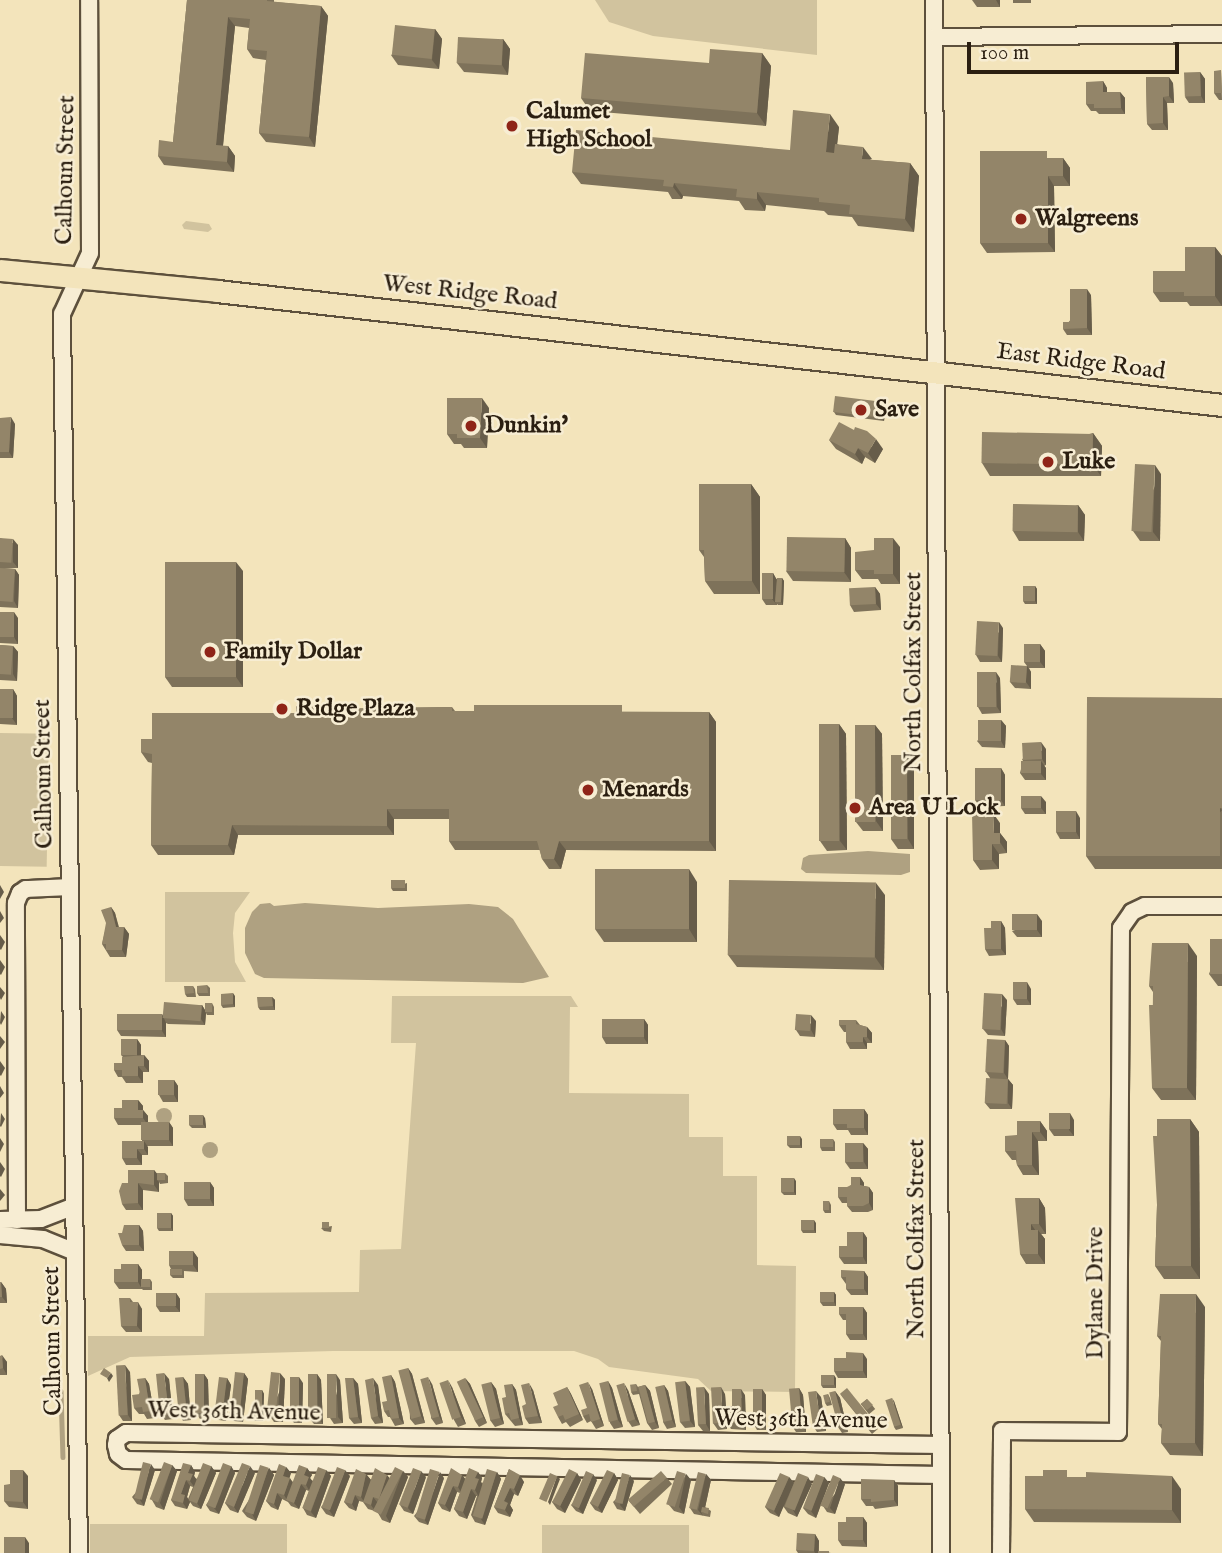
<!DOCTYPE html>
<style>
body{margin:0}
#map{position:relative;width:1222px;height:1553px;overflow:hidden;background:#f3e4bb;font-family:"IM FELL English",serif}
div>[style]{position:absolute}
.green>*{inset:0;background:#d1c39e;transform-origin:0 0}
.water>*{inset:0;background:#afa181}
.round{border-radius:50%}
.stream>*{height:4.5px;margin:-2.25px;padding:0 2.25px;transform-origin:2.25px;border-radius:2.25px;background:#afa181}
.roads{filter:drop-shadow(2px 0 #5d503c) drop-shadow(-2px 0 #5d503c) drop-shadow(0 2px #5d503c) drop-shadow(0 -2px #5d503c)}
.minor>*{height:16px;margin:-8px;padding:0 8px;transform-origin:8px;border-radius:8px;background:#f7edd3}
.major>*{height:21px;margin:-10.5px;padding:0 10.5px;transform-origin:10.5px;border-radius:10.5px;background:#f3e4bb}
.wall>*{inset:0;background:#7e725a;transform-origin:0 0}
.shaded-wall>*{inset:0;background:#675d4a;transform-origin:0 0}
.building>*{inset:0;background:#938569;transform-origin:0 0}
.dots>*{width:19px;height:19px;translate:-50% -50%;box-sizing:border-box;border:4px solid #f7edd3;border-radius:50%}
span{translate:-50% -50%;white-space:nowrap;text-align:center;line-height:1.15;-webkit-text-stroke:5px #f7edd3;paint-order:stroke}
.poi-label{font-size:24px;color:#2b1f11;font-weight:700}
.left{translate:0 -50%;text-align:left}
.street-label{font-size:24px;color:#2b1f11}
.scale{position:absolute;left:967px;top:42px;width:212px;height:32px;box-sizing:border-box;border:4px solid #2b1f11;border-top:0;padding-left:9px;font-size:21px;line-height:24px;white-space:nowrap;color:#2b1f11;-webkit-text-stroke:5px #f7edd3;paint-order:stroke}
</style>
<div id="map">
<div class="green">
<i style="clip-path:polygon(595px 0,817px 0,817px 55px,653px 36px,609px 22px)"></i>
<i style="clip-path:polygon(186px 221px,209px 224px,212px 229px,208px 232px,184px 229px,182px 225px)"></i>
<i style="left:0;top:733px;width:49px;height:133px;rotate:1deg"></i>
<i style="clip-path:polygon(165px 892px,250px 892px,235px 913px,233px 933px,235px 962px,246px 982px,165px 982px)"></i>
<i style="clip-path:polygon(392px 996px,571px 996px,578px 1007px,570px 1007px,569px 1093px,689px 1094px,689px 1137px,723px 1137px,723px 1176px,757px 1176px,757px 1265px,796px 1266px,795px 1392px,711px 1391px,698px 1379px,609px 1367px,598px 1359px,574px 1351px,333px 1351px,130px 1357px,88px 1376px,88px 1336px,204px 1336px,205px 1293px,359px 1292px,360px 1250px,401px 1249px,416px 1043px,391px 1043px)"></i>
<i style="left:90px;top:1524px;width:197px;height:29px"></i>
<i style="left:542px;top:1525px;width:147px;height:31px"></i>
</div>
<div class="water">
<i style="clip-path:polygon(868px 851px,910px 854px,910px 872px,901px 875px,806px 873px,801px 869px,803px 858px,809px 855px)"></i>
<i style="clip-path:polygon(270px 903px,274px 906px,305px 903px,378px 908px,469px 904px,498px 907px,513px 919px,549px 977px,523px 983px,264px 978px,255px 974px,245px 953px,245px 928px,252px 912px,260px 904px)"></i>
<i class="round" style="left:156px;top:1108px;width:16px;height:16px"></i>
<i class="round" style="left:202px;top:1142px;width:16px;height:16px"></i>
</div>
<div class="stream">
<i style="left:61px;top:1391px;width:66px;rotate:88.3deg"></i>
</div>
<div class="roads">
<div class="minor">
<i style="left:934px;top:0;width:1553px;rotate:89.74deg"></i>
<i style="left:935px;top:37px;width:287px;rotate:-0.6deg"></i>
<i style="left:0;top:1220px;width:41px;rotate:-1.4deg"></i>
<i style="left:41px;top:1219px;width:34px;rotate:-21deg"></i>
<i style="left:17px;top:1220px;width:317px;rotate:-90.2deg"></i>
<i style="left:16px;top:903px;width:11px;rotate:-68deg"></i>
<i style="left:20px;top:893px;width:7px;rotate:-34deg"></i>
<i style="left:26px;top:889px;width:42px;rotate:-2.7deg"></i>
<i style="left:0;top:1235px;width:43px;rotate:5.3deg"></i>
<i style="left:43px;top:1239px;width:32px;rotate:22deg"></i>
<i style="left:941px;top:1445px;width:815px;rotate:-179.16deg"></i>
<i style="left:126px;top:1433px;width:11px;rotate:146deg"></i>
<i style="left:117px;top:1439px;width:6px;rotate:99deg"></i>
<i style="left:116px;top:1445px;width:9px;rotate:77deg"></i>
<i style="left:118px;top:1454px;width:10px;rotate:37deg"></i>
<i style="left:126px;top:1460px;width:815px;rotate:1.05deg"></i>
<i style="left:79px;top:1553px;width:1239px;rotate:-90.79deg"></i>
<i style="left:62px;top:314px;width:67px;rotate:-65.3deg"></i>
<i style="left:90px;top:253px;width:253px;rotate:-90.2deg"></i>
<i style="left:1001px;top:1553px;width:122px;rotate:-89.5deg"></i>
<i style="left:1002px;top:1431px;width:116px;rotate:0.5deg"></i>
<i style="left:1118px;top:1432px;width:504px;rotate:-89.66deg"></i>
<i style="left:1121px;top:928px;width:19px;rotate:-55deg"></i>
<i style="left:1132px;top:912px;width:14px;rotate:-25deg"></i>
<i style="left:1145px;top:906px;width:77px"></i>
</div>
<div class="major">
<i style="left:0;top:270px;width:218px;rotate:5.5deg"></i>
<i style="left:217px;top:291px;width:1011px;rotate:6.47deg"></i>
</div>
</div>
<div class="wall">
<i style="clip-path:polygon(187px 0,274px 0,274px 2px,321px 6px,328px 16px,315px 147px,266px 142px,259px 133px,266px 60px,253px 58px,247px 49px,249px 28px,235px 26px,223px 146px,228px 146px,235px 156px,234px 172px,164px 165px,158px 156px,173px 142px)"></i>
<i style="clip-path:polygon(972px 0,1000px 0,1000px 7px,977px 7px)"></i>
<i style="left:1013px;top:0;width:18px;height:3px"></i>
<i style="clip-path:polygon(435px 29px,442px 39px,439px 69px,398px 65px,391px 55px)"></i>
<i style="clip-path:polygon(503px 39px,510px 49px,508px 75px,464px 72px,457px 63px)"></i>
<i style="clip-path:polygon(762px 53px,771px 66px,766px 126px,590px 111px,581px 98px,709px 63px)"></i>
<i style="clip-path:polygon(1221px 70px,1222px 100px,1219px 100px,1214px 93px)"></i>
<i style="clip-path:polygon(1200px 72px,1205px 79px,1205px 103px,1189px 103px,1185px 97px)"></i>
<i style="clip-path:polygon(1146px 77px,1173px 83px,1174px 103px,1167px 103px,1168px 130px,1152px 130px,1147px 124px)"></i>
<i style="clip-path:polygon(1103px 81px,1107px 88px,1107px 92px,1120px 92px,1125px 98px,1125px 114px,1099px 114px,1096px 111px,1091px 111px,1086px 104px)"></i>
<i style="clip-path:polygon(839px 127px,837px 144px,872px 160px,910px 163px,919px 176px,914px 232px,858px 226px,852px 217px,828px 215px,824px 211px,766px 205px,765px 211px,745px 210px,739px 201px,683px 196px,682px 199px,672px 199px,668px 192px,581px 184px,572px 172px,790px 150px)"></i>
<i style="clip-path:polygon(1052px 158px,1063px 158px,1070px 168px,1070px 186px,1054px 186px,1055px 252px,987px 253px,980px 243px)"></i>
<i style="clip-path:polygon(1215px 247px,1222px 256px,1222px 306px,1190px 306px,1187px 302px,1160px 302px,1153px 292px,1185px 271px)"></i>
<i style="clip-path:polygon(1091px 295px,1092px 335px,1067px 335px,1063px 329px)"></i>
<i style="clip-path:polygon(886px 405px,884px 421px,836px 415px,834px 412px)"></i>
<i style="clip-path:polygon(489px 408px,487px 448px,464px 448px,461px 444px,454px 444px,447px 434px)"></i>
<i style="clip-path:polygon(0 418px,15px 424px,13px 458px,0 458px)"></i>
<i style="clip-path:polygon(1093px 433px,1102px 446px,1101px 476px,990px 476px,982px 463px)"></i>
<i style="clip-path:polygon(829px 440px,883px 449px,875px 463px,865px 457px,862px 464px,836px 449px)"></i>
<i style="clip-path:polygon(1161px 474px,1160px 541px,1140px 541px,1133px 531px)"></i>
<i style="clip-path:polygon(751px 484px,760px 497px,760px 594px,714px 594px,705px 581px,704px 557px,699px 550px)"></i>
<i style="clip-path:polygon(1078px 505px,1085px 515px,1084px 541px,1019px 541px,1013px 531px)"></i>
<i style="clip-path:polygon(0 538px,18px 545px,18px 568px,4px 568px,15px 569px,19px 575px,18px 608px,0 607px)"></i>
<i style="clip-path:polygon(845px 538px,851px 548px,851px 582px,793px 581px,786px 571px)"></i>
<i style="clip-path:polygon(900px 547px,900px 584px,881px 584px,878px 579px,862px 579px,855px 570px)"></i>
<i style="clip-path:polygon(243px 571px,243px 687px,172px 687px,165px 677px)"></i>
<i style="clip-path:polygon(773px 573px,776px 579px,782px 578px,784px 581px,783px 605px,778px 605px,777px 604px,777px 605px,766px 605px,762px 599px)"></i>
<i style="clip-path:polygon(1035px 586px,1037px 589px,1037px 604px,1025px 604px,1023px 601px)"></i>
<i style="clip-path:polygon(875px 587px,880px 594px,881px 610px,854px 612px,850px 605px)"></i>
<i style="clip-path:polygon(0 612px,18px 618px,18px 644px,0 643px)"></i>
<i style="clip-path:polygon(1003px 628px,1002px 662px,980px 662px,976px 655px)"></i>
<i style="clip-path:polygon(1040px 644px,1045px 651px,1045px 668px,1029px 668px,1031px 672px,1031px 689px,1015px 688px,1010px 682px,1027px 666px,1024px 662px)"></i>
<i style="clip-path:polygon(0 645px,13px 646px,18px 652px,17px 681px,0 680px)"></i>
<i style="clip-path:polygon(1000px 678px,1001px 713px,982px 714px,978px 707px)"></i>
<i style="clip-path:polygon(0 689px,13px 689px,17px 696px,17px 725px,0 724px)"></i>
<i style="clip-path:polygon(1222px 698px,1222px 869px,1095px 869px,1086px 856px)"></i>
<i style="clip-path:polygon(452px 707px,455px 711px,709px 712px,716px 722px,716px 851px,566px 850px,561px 869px,549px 869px,542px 859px,540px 850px,455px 850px,449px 841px,449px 819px,394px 819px,394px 835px,238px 835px,234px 855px,158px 855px,151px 845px,152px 763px,148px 762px,141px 752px,152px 739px,322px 709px)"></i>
<i style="clip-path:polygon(1001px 720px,1006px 726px,1005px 748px,982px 747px,977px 741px)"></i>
<i style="clip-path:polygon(839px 724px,846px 734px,847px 850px,827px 851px,820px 841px)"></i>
<i style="clip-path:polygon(875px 725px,882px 734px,883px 831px,863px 831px,856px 822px)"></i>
<i style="clip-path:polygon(1046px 749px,1046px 765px,1044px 766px,1046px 768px,1046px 780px,1025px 780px,1020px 773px,1023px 761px,1022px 759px)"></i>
<i style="clip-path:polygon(907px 755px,914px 765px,914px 849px,898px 849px,891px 839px)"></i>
<i style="clip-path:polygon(1001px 768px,1005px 775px,1005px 806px,980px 807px,975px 800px)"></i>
<i style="clip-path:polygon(1046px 802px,1046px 814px,1025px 814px,1021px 808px)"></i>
<i style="clip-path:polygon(1080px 818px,1080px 839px,1060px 839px,1056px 832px)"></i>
<i style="clip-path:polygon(1000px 823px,1000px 833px,1007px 842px,1007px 853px,999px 854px,999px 869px,980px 870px,973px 860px)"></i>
<i style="clip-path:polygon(697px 882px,697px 942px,604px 942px,595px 929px)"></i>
<i style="clip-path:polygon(407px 883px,407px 891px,393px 891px,391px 888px)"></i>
<i style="clip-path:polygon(885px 895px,884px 970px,737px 967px,728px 955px)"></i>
<i style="clip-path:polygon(111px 907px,115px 913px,119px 927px,124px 927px,129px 934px,126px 957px,110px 957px,102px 944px)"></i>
<i style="clip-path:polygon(1001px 921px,1005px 928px,1006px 955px,989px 956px,985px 949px,991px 928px)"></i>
<i style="clip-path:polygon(1042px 921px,1042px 937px,1017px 937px,1012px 931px)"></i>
<i style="clip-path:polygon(1222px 939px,1222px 986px,1218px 986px,1209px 974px)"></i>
<i style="clip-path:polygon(1197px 956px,1196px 1100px,1161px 1100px,1152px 1088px,1153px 992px,1149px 986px)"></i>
<i style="clip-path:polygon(207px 985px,210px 988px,210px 996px,199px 996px,197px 993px)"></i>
<i style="clip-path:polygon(193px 986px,195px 989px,196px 997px,187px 997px,185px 994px)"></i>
<i style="clip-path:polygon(1031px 989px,1031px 1005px,1017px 1005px,1013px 999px)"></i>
<i style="clip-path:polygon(235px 996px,235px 1007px,223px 1008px,221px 1005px)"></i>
<i style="clip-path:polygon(272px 997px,275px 1000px,275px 1010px,260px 1010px,258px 1007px)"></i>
<i style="clip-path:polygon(1007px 1000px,1005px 1036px,988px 1035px,983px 1029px)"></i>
<i style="clip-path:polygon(212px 1003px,214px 1007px,214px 1015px,207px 1015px,206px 1013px,205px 1025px,168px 1024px,166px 1023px,166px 1037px,121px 1036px,117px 1030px,162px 1014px,163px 1016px,202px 1005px,205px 1010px)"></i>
<i style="clip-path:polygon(644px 1019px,648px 1025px,648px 1044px,606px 1044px,602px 1037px)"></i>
<i style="clip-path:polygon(856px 1020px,860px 1025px,867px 1027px,872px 1033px,872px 1043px,867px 1043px,867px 1049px,850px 1049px,846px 1042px,846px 1032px,844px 1032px,839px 1025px)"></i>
<i style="clip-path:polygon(816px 1021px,815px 1037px,800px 1036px,796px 1030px)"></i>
<i style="clip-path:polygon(137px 1039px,141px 1045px,141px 1055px,144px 1055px,149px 1061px,149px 1072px,143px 1072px,143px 1083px,126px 1083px,122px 1077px,118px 1077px,114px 1070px,122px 1063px,123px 1057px,121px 1055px)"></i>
<i style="clip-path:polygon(1005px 1040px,1009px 1046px,1008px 1079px,1013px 1085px,1012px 1109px,990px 1109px,985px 1103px,990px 1078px,986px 1072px)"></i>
<i style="clip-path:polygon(174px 1080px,178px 1086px,178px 1102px,163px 1102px,159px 1095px)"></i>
<i style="clip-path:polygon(138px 1100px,143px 1106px,143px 1110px,148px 1116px,148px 1122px,169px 1122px,173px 1128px,173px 1146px,147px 1146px,148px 1155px,142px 1155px,142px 1165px,126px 1165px,122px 1158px,142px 1141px,141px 1125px,118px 1125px,114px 1118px,122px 1108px)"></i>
<i style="clip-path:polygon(864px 1109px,868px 1115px,868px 1135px,851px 1135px,848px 1130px,837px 1130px,833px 1124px)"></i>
<i style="clip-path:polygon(205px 1118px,206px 1128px,192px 1128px,189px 1125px)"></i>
<i style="clip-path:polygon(1190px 1119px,1199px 1132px,1200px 1279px,1164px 1279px,1155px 1266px,1157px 1205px,1157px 1136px)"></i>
<i style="clip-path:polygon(1074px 1120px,1074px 1136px,1054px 1136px,1049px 1129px)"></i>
<i style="clip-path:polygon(1040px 1121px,1047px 1131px,1047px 1141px,1038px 1141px,1039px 1175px,1023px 1175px,1017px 1165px,1016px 1160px,1012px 1160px,1005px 1151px,1017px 1135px)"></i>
<i style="clip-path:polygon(802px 1139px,802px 1148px,790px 1148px,787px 1145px)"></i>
<i style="clip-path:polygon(833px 1139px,835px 1142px,835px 1151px,822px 1151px,820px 1147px)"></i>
<i style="clip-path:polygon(863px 1143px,868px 1149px,868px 1169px,850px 1169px,845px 1162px)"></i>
<i style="clip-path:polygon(154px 1170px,157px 1174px,165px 1173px,168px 1176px,168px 1183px,160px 1184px,159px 1182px,159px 1192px,143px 1190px,143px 1210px,126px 1210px,122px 1204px,128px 1183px)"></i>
<i style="clip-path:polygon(860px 1177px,864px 1183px,864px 1186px,869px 1187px,873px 1193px,873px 1210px,868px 1212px,852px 1212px,847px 1206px,847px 1203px,842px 1203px,838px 1197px)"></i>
<i style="clip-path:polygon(796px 1181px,796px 1195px,784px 1195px,781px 1192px)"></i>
<i style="clip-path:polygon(210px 1182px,214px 1188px,214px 1206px,188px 1206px,184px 1199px)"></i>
<i style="clip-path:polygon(1039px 1198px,1045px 1208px,1046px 1234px,1041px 1234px,1045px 1239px,1045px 1264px,1026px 1264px,1020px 1254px)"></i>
<i style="clip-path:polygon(829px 1201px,831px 1205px,831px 1213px,825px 1213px,823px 1210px)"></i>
<i style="clip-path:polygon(171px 1213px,173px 1216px,173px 1231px,159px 1231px,157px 1228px)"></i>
<i style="clip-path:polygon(816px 1223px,816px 1233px,803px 1233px,801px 1230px)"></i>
<i style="clip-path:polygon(139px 1225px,143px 1231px,144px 1251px,126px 1251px,122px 1245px)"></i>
<i style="clip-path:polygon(332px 1226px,331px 1232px,324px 1231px,321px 1228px)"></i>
<i style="clip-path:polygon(863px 1232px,867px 1238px,867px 1264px,844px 1264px,839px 1257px,847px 1246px)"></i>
<i style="clip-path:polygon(193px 1251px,198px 1258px,198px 1272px,184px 1271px,184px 1278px,173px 1278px,170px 1275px,171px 1269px,169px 1265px)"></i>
<i style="clip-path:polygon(138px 1264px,142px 1270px,142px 1279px,150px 1279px,152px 1282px,152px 1290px,143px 1290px,142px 1289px,119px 1289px,114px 1282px,121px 1269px)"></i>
<i style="clip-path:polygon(864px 1271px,868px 1277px,868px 1295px,851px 1295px,846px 1289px,846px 1284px,841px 1277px)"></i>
<i style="clip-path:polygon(0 1282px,1px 1282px,6px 1289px,7px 1303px,0 1303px)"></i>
<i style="clip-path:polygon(834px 1292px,836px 1295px,836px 1306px,823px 1306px,820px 1302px)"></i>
<i style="clip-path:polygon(176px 1293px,180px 1299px,180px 1312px,160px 1312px,156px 1306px)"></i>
<i style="clip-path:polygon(130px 1298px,133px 1302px,142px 1309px,142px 1332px,126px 1332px,121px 1326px)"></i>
<i style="clip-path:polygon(863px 1307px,867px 1313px,867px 1340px,850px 1340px,846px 1334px,846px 1320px,843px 1320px,839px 1314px)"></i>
<i style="clip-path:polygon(1205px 1307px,1203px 1456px,1170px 1455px,1161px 1443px,1162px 1429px,1158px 1424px,1161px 1341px,1157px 1336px)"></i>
<i style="clip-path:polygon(0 1356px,7px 1362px,7px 1375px,0 1375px)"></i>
<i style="clip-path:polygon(867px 1359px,867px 1378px,838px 1378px,834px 1371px)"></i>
<i style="clip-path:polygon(408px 1368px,412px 1374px,425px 1423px,415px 1425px,410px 1419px)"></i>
<i style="clip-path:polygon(130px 1372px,132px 1421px,123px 1421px,119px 1415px)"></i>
<i style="clip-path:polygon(244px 1373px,248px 1379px,243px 1422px,234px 1421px,229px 1414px)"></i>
<i style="clip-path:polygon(204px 1374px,208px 1380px,209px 1419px,200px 1419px,196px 1413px)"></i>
<i style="clip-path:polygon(317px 1374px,321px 1380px,323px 1424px,314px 1424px,309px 1418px)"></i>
<i style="clip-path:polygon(391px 1375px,395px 1382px,404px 1424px,395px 1426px,390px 1417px,388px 1417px,384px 1411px,387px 1401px)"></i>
<i style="clip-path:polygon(183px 1377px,188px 1384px,191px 1420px,183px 1421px,179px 1414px)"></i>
<i style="clip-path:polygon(145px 1378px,149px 1384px,155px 1418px,147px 1419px,144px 1414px,139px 1414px,134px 1408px)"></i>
<i style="clip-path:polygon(227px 1378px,231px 1385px,226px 1421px,219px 1420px,214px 1414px)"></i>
<i style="clip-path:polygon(353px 1378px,358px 1384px,362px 1423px,354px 1424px,349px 1418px)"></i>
<i style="clip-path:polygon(465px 1378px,470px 1384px,487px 1423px,479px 1427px,475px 1421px)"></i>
<i style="clip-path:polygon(836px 1378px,836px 1388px,823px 1388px,821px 1385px)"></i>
<i style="clip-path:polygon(169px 1379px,173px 1419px,165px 1420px,156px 1409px)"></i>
<i style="clip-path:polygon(285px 1379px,283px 1422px,274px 1422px,269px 1415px)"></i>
<i style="clip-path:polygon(340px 1380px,343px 1423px,334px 1424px,330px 1418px)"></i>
<i style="clip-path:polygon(608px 1381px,612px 1388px,623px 1427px,614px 1429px,610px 1423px)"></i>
<i style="clip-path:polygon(685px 1381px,690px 1387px,695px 1427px,685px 1428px,680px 1422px)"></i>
<i style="clip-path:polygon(491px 1382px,496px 1389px,504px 1424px,495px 1427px,490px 1420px)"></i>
<i style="clip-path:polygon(303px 1383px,302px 1423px,294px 1423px,289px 1416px)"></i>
<i style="clip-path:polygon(432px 1384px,443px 1423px,436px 1425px,431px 1418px)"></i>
<i style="clip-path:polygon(512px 1384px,516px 1390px,523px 1425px,515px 1426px,505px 1414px,506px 1397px)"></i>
<i style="clip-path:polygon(636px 1384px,638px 1387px,645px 1385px,650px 1391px,659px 1428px,652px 1430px,647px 1423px,639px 1394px,633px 1395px,631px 1392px)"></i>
<i style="clip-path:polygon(378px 1385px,383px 1423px,375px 1424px,371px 1418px)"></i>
<i style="clip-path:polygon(664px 1385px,668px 1391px,676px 1427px,667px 1429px,663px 1422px)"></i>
<i style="clip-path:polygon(452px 1387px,466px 1424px,458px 1427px,454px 1420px)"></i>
<i style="clip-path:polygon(567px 1387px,571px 1394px,583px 1420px,570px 1427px,566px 1422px,562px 1424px,558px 1417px,558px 1405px)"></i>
<i style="clip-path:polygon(799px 1388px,803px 1395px,806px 1432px,796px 1432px,792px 1426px)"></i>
<i style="clip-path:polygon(592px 1389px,604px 1426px,596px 1429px,591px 1421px,587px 1423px,583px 1416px,587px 1408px)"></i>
<i style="clip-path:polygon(762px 1389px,766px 1395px,766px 1430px,757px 1430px,753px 1423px)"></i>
<i style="clip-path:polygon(262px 1390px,264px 1394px,263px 1421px,255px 1421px,253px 1417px)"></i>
<i style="clip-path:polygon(533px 1390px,542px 1423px,529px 1424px,525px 1418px,526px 1404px)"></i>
<i style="clip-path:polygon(628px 1390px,640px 1425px,632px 1427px,628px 1421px)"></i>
<i style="clip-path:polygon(835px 1391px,840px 1398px,848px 1432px,842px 1433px,838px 1427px)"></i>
<i style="clip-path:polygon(709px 1394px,710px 1431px,703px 1431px,698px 1425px)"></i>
<i style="clip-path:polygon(725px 1394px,727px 1418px,732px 1406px,745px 1395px,746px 1430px,731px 1429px,727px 1423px,727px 1429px,718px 1430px,713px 1423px)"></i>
<i style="clip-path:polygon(828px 1394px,830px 1398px,832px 1405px,827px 1406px,825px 1403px)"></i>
<i style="clip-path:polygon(840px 1394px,875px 1422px,879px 1428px,872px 1434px)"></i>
<i style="clip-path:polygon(821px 1397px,826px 1431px,817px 1432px,813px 1426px)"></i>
<i style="left:867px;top:1399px;width:13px;height:8px;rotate:51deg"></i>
<i style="clip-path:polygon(894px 1401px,903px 1428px,896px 1430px,894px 1427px)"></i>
<i style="clip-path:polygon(172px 1465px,177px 1471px,164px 1510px,156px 1507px,152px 1500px)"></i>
<i style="clip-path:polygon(evenodd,191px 1465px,195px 1472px,194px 1476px,196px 1479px,211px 1466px,216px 1473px,201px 1509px,193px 1506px,190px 1502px,187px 1509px,175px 1506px,171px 1500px,191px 1465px,190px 1486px,193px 1487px,188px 1499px,187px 1497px,190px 1486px)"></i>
<i style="clip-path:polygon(231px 1466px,235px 1473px,219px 1514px,210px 1511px,206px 1505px)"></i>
<i style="clip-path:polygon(286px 1467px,291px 1473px,289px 1478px,293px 1482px,307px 1468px,312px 1475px,310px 1478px,312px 1481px,326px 1470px,331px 1476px,316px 1518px,307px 1515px,303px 1508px,309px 1491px,306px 1490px,299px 1509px,291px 1506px,288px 1502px,282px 1499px,278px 1510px,271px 1507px,266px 1501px)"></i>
<i style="clip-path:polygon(269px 1468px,274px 1475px,256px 1521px,247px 1517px,242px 1511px)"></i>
<i style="clip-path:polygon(509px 1469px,524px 1482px,518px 1496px,514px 1494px,510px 1505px,513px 1510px,510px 1517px,498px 1513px,494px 1507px)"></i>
<i style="clip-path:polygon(155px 1470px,144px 1506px,137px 1504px,132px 1497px)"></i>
<i style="clip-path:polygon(403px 1471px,408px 1477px,390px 1523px,382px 1520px,378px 1513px,381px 1504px,378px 1503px,375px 1511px,368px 1509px,363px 1502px,359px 1501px,356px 1511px,349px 1508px,344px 1502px,366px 1474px,371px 1480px,387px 1475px,390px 1480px)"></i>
<i style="clip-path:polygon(478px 1472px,482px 1478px,481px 1482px,482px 1483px,497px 1472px,501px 1479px,485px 1525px,475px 1522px,471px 1515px,477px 1496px,476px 1496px,467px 1519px,459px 1516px,454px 1509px,460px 1493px,457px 1492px,450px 1512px,442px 1509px,438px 1503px,462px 1475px,465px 1479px)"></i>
<i style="clip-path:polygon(255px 1473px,238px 1513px,230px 1510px,225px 1503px)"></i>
<i style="clip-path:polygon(577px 1473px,581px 1480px,565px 1513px,557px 1509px,552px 1502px)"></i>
<i style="clip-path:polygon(614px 1473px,618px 1480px,602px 1513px,595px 1510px,590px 1503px)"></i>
<i style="clip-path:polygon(686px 1474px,691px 1480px,684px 1514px,674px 1511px,669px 1505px)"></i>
<i style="clip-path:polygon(706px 1474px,711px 1480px,705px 1507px,711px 1511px,710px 1517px,694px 1514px,690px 1508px)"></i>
<i style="clip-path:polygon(28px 1476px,28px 1509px,9px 1507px,4px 1501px,10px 1484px)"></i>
<i style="clip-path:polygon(350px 1476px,334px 1517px,326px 1514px,321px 1507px)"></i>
<i style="clip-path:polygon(426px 1477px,413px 1514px,404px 1511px,400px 1505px)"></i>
<i style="clip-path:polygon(789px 1477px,794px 1483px,812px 1484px,797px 1517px,788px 1513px,783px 1506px,779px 1517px,770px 1513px,765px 1507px)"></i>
<i style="clip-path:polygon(824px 1477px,829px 1483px,816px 1518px,808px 1514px,803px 1508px)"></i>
<i style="clip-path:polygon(1072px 1477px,1086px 1477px,1181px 1489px,1181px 1523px,1034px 1522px,1025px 1509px)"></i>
<i style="clip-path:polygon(444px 1478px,428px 1525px,419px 1522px,414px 1516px)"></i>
<i style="clip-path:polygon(667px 1478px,672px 1484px,640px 1514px,629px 1501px)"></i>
<i style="clip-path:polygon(597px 1480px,583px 1514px,576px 1511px,571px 1505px)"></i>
<i style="clip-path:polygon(894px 1480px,898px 1486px,898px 1506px,875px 1509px,873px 1506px,866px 1506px,861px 1499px)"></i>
<i style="clip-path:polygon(634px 1481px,625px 1511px,617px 1509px,613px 1502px)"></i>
<i style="clip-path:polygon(845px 1484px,835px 1514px,827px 1512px,823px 1506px)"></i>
<i style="clip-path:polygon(863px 1517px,867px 1523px,867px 1547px,842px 1546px,838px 1540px,846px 1522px)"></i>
<i style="clip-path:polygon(815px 1534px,819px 1541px,819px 1551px,831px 1553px,798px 1553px,796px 1550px)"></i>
</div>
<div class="shaded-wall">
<i style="clip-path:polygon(996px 0,1000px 0,1000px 7px)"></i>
<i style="clip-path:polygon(321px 6px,328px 16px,315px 147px,309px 137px)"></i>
<i style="clip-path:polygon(228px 17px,235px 26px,222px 155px,216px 145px)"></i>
<i style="clip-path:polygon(435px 29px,442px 39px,439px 69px,432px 60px)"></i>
<i style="clip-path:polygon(503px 39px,510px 49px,508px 75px,502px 65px)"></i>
<i style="clip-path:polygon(762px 53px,771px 66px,766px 126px,757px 113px)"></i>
<i style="clip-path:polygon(1200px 72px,1205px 79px,1205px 103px,1201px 96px)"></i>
<i style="clip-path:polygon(1169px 77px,1173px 83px,1174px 103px,1169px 96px)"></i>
<i style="clip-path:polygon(1103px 81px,1107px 88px,1107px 98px,1103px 92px)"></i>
<i style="clip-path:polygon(1120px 92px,1125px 98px,1125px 114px,1121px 108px)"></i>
<i style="clip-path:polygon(1163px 97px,1167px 103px,1168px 130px,1163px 123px)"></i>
<i style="clip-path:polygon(830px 114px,839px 127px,835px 165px,826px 152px)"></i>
<i style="clip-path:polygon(228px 146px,235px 156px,234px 172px,227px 162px)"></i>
<i style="clip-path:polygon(863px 147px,872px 159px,862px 159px)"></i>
<i style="clip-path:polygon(1063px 158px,1070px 168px,1070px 186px,1063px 176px)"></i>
<i style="clip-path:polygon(910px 163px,919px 176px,914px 232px,905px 219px)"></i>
<i style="clip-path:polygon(1048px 176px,1054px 186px,1055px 252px,1048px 243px)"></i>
<i style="clip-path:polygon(674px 183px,683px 196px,682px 199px,673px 187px)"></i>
<i style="clip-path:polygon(757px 192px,766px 205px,765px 211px,757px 199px)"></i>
<i style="clip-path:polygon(1215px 247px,1222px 256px,1222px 306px,1215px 296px)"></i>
<i style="clip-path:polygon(1087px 289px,1091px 295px,1092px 335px,1087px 328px)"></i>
<i style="clip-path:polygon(482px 398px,489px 408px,487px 448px,480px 438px)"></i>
<i style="clip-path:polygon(884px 402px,886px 405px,884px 421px,882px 418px)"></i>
<i style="clip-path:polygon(11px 417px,15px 424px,13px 458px,9px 452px)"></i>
<i style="clip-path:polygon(1093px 433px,1102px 446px,1101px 476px,1092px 464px)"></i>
<i style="clip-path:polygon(876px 439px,883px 449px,875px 463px,868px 453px)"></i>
<i style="clip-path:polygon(858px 448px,865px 457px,862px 464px,855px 454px)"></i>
<i style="clip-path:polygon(1155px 465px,1161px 474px,1160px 541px,1153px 532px)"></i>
<i style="clip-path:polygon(751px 484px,760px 497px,760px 594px,752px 581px)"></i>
<i style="clip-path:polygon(1078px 505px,1085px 515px,1084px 541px,1078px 532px)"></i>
<i style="clip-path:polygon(845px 538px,851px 548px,851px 582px,844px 572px)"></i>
<i style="clip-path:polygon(893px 538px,900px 547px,900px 584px,893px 574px)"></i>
<i style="clip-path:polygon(13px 539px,18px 545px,18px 568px,13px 562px)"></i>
<i style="clip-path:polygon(236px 562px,243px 571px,243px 687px,236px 677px)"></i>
<i style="clip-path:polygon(15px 569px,19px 575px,18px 608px,14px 601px)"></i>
<i style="clip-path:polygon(773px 573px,777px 580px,775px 602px,777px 605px,772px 599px)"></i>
<i style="clip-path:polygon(782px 578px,784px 581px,783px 605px,781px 602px)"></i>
<i style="clip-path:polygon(1035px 586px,1037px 589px,1037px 604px,1035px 601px)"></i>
<i style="clip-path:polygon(875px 587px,880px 594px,881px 610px,876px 604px)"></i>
<i style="clip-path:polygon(14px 612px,18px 618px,18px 644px,14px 637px)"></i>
<i style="clip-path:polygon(999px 622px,1003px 628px,1002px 662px,998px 656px)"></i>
<i style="clip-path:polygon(1040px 644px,1045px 651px,1045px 668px,1040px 662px)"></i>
<i style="clip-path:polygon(13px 646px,18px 652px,17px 681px,13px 674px)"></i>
<i style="clip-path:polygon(1027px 666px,1031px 672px,1031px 689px,1026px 682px)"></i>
<i style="clip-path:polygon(996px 672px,1000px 678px,1001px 713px,997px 707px)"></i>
<i style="clip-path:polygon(13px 689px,17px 696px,17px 725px,12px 718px)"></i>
<i style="clip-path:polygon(709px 712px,716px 722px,716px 851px,709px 841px)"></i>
<i style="clip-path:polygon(1001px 720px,1006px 726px,1005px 748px,1001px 741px)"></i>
<i style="clip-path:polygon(839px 724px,846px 734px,847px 850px,840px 841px)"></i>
<i style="clip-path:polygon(875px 725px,882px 734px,883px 831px,876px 821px)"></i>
<i style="clip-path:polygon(1041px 742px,1046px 749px,1046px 765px,1042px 759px)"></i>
<i style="clip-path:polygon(907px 755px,914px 765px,914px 849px,908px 839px)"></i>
<i style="clip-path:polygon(1041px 761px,1046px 768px,1046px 780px,1041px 774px)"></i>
<i style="clip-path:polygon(1001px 768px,1005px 775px,1005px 806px,1001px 800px)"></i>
<i style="clip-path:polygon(1041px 796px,1046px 802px,1046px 814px,1041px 808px)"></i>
<i style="left:1220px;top:808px;width:3px;height:48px;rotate:45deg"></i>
<i style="clip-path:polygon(387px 809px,394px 819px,394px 835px,387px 826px)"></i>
<i style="clip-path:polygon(1076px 811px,1080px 818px,1080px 839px,1076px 832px)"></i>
<i style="clip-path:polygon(993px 813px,1000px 823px,1000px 833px,1007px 842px,1007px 853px,994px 833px)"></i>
<i style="clip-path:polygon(232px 825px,238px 835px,234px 855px,228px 845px)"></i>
<i style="clip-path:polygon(559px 841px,566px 850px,561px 869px,554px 859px)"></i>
<i style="clip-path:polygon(992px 844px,999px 854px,999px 869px,992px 860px)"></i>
<i style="clip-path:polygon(689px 869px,697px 882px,697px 942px,689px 929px)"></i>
<i style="clip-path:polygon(876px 883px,885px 895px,884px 970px,875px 957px)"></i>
<i style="clip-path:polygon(0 885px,4px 892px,0 899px)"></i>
<i style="clip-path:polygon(111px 907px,115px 913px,120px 934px,116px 927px)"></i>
<i style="clip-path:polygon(0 911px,4px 918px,0 923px)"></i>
<i style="clip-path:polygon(1037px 914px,1042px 921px,1042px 937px,1037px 930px)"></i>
<i style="clip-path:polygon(1001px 921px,1005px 928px,1006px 955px,1001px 949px)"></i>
<i style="clip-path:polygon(124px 927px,129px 934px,126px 957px,122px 950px)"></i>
<i style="clip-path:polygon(0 935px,5px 942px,1px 950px,0 949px)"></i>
<i style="clip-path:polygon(1188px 943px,1197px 956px,1196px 1100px,1187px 1088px)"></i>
<i style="clip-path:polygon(0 960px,5px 967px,1px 975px,0 974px)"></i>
<i style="clip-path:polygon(1027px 982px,1031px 989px,1031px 1005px,1027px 999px)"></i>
<i style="clip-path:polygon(0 987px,5px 993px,1px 1000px,0 998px)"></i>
<i style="clip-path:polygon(233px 993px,235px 996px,235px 1007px,233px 1004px)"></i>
<i style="clip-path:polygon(1002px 994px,1007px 1000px,1005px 1036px,1001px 1029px)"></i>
<i style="clip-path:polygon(272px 997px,275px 1000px,275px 1010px,273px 1006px)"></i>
<i style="clip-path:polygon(202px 1005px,206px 1012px,205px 1012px,206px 1013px,205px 1025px,201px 1019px)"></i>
<i style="clip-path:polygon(1px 1011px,5px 1017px,1px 1025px,0 1023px)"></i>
<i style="clip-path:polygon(162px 1014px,166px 1023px,166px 1037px,162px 1031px)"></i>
<i style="clip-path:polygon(811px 1015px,816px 1021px,815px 1037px,811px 1030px)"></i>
<i style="clip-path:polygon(644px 1019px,648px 1025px,648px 1044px,644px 1038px)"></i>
<i style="clip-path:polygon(867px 1027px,872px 1033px,872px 1043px,867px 1037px)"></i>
<i style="clip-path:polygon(0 1036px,5px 1042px,0 1049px)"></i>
<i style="clip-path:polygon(863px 1037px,867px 1043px,867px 1049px,863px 1042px)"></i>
<i style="clip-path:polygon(137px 1039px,141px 1045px,141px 1061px,137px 1055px)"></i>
<i style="clip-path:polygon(1005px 1040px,1009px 1046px,1008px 1079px,1013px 1085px,1012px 1109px,1008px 1103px,1008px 1079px,1004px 1073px)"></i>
<i style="clip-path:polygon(144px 1055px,149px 1061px,149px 1072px,144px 1066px)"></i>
<i style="clip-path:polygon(0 1061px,5px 1068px,1px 1076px,0 1075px)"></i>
<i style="clip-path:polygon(138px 1066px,143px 1072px,143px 1083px,138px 1076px)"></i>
<i style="clip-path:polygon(174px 1080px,178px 1086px,178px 1102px,174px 1095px)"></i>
<i style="clip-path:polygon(0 1086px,4px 1093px,0 1098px)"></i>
<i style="clip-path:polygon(138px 1100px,143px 1106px,143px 1116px,138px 1110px)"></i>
<i style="clip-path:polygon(864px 1109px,868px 1115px,868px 1135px,864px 1128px)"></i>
<i style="clip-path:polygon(143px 1110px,148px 1116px,148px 1125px,143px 1118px)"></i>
<i style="clip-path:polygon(1px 1113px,5px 1119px,1px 1127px,0 1126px)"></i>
<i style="clip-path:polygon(1070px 1113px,1074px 1120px,1074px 1136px,1069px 1130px)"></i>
<i style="clip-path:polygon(203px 1115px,205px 1118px,206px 1128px,203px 1124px)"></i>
<i style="clip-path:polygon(1190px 1119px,1199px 1132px,1200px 1279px,1191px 1266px)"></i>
<i style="clip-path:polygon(1040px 1121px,1047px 1131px,1047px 1141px,1040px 1132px)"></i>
<i style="clip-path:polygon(169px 1122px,173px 1128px,173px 1146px,169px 1140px)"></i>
<i style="clip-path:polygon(1032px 1132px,1038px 1141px,1039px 1175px,1032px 1165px)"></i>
<i style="clip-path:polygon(800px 1136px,802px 1139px,802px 1148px,800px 1145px)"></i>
<i style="clip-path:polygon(0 1138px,4px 1144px,0 1152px)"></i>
<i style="clip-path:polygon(144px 1141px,148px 1147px,148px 1155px,144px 1149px)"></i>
<i style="clip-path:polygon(863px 1143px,868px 1149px,868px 1169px,864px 1162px)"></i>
<i style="clip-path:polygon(137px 1149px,142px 1155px,142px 1165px,137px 1158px)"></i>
<i style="clip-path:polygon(0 1162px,5px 1169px,1px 1177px,0 1176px)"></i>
<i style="clip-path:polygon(154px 1170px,159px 1176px,157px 1180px,159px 1182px,159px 1192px,154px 1185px)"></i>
<i style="clip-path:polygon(860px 1177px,864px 1183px,864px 1191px,860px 1185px)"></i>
<i style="clip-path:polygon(794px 1178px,796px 1181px,796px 1195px,794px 1192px)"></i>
<i style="clip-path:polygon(210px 1182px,214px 1188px,214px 1206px,210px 1199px)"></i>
<i style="clip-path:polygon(138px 1183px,143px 1190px,143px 1210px,138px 1203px)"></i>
<i style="clip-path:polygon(869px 1187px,873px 1193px,873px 1210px,869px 1203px)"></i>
<i style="clip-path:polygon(0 1189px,5px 1195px,0 1201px)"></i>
<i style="clip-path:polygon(1039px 1198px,1045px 1208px,1046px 1234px,1039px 1224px)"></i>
<i style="clip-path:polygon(171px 1213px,173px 1216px,173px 1231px,171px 1228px)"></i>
<i style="clip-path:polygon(814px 1220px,816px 1223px,816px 1233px,814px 1230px)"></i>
<i style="clip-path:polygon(1031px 1224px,1038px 1234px,1038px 1230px,1045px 1239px,1045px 1264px,1038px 1254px,1031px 1230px)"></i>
<i style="clip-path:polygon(139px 1225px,143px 1231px,144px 1251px,139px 1245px)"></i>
<i style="clip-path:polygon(863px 1232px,867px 1238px,867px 1264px,863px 1257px)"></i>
<i style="clip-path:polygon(193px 1251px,198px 1258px,198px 1272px,193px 1265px)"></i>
<i style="clip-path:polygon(138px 1264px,142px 1270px,142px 1287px,141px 1287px,138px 1282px)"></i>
<i style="clip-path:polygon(864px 1271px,868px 1277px,868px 1295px,864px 1289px)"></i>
<i style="clip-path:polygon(1px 1282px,6px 1289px,7px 1303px,2px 1297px)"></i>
<i style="clip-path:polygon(834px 1292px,836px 1295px,836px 1306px,834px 1302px)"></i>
<i style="clip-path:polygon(176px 1293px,180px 1299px,180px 1312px,175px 1306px)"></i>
<i style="clip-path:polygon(1196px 1294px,1205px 1307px,1203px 1456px,1195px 1443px)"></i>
<i style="clip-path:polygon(138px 1302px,142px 1309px,142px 1332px,137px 1326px)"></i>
<i style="clip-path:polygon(863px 1307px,867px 1313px,867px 1340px,863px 1334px)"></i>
<i style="clip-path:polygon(863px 1353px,867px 1359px,867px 1378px,863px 1371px)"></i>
<i style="clip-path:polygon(2px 1355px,7px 1362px,7px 1375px,3px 1368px)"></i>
<i style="clip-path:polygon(125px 1365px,130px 1372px,132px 1421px,128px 1415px)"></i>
<i style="clip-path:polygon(408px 1368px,412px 1374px,425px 1423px,421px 1416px)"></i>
<i style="clip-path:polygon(111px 1373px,113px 1376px,109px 1382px,107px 1378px)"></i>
<i style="clip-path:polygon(164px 1373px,169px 1379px,173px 1419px,169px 1413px)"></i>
<i style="clip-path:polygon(244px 1373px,248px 1379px,243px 1422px,238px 1415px)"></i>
<i style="clip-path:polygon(280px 1373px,285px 1379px,283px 1422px,278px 1416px)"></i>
<i style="clip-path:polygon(204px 1374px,208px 1380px,209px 1419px,204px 1413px)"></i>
<i style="clip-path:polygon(317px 1374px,321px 1380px,323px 1424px,318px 1417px)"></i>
<i style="clip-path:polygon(336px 1374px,340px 1380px,343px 1423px,338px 1417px)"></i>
<i style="clip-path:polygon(391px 1375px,395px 1382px,404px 1424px,399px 1418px)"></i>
<i style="clip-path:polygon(834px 1375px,836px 1378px,836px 1388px,834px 1384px)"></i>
<i style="clip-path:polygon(183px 1377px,188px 1384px,191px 1420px,187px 1413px)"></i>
<i style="clip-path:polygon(299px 1377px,303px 1383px,302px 1423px,298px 1417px)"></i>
<i style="clip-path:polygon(428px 1377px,432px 1384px,443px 1423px,439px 1416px)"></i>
<i style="clip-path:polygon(145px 1378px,149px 1384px,155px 1418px,150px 1411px)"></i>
<i style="clip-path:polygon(227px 1378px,231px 1385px,226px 1421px,221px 1415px)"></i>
<i style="clip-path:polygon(353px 1378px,358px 1384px,362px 1423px,358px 1417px)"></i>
<i style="clip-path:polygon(373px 1378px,378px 1385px,383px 1423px,378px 1416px)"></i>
<i style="clip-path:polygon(465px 1378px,470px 1384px,487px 1423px,483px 1417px)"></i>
<i style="clip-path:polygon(448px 1380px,452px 1387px,466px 1424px,461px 1417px)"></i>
<i style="clip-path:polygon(608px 1381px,612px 1388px,623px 1427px,618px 1420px)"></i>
<i style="clip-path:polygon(685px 1381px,690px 1387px,695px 1427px,690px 1421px)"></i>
<i style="clip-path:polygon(491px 1382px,496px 1389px,504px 1424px,500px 1418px)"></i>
<i style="clip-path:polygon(588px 1382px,592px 1389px,604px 1426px,600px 1419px)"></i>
<i style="clip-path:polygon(529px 1383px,533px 1390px,542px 1423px,538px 1416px)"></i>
<i style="clip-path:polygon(624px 1383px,628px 1390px,640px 1425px,635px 1419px)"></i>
<i style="clip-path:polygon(512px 1384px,516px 1390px,523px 1425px,519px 1418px)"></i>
<i style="clip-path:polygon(645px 1385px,650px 1391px,659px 1428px,655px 1422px)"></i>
<i style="clip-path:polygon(664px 1385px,668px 1391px,676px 1427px,672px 1420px)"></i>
<i style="clip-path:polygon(567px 1387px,571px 1394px,583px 1420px,579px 1414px)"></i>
<i style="clip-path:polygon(704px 1387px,709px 1394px,710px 1431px,706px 1424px)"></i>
<i style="clip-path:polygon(721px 1387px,725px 1394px,727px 1429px,723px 1423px)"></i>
<i style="clip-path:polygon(799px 1388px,803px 1395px,806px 1432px,802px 1425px)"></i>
<i style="clip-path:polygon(741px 1389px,745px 1395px,746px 1430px,742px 1423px)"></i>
<i style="clip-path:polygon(762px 1389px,766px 1395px,766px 1430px,762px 1423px)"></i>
<i style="clip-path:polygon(262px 1390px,264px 1394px,263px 1421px,260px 1418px)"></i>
<i style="clip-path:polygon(816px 1391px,821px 1397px,826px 1431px,821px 1425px)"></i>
<i style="clip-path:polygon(835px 1391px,840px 1398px,848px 1432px,844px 1425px)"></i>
<i style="clip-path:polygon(892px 1398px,894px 1401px,903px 1428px,901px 1425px)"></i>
<i style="clip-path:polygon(151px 1464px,155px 1470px,144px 1506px,140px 1500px)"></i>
<i style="clip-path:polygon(172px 1465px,177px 1471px,164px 1510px,160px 1503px)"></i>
<i style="clip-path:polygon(191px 1465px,195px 1472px,194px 1476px,197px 1480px,195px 1488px,190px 1481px,188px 1473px)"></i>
<i style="clip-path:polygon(211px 1466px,216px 1473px,201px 1509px,197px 1503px)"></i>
<i style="clip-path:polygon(231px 1466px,235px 1473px,219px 1514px,214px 1508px)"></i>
<i style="clip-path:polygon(250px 1466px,255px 1473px,238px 1513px,234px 1507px)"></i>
<i style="clip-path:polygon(286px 1467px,291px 1473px,288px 1483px,283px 1476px)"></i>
<i style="clip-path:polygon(269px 1468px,274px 1475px,256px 1521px,252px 1514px)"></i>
<i style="clip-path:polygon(307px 1468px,312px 1475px,310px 1478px,314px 1483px,310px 1492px,306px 1485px,304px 1475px)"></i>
<i style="clip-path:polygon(23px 1470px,28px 1476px,28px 1509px,23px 1502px)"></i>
<i style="clip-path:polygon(326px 1470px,331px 1476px,316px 1518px,311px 1512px)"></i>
<i style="clip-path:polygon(345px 1470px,350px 1476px,334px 1517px,329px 1510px)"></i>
<i style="clip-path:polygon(403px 1471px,408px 1477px,390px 1523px,386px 1516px)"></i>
<i style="clip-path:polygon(421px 1471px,426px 1477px,413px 1514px,408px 1508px)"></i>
<i style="clip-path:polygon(440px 1472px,444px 1478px,428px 1525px,424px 1519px)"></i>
<i style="clip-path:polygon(478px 1472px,482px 1478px,481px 1482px,483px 1486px,479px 1497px,475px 1490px,475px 1478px)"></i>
<i style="clip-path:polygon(497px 1472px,501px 1479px,485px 1525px,481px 1519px)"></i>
<i style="clip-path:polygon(577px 1473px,581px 1480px,565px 1513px,560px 1506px)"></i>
<i style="clip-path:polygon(614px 1473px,618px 1480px,602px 1513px,598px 1507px)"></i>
<i style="clip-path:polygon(366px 1474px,371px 1480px,365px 1503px,361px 1497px)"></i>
<i style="clip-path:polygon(593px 1474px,597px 1480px,583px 1514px,578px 1508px)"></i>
<i style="clip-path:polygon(686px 1474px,691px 1480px,684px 1514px,679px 1507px)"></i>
<i style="clip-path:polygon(706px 1474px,711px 1480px,704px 1513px,701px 1512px,703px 1516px,698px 1510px)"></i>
<i style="clip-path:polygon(387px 1475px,392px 1481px,383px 1505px,379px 1499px)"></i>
<i style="clip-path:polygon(462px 1475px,467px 1481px,462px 1494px,458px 1487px)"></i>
<i style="clip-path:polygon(520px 1475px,524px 1482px,518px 1496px,514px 1489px)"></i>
<i style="clip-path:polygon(630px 1475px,634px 1481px,625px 1511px,620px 1505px)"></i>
<i style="clip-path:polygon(557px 1476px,560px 1479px,550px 1505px,548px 1502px)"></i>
<i style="clip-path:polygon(1172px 1476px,1181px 1489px,1181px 1523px,1172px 1510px)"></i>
<i style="clip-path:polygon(789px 1477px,794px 1483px,779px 1517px,774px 1511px)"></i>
<i style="clip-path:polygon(808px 1477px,812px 1484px,797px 1517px,793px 1510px)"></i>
<i style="clip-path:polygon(824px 1477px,829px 1483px,816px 1518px,811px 1511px)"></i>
<i style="clip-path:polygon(290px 1478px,294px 1485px,287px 1500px,284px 1495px)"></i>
<i style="clip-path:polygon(840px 1478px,845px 1484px,835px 1514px,830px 1508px)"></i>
<i style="clip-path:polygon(186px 1480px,190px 1486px,187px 1497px,190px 1502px,187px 1509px,183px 1503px,181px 1494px)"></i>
<i style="clip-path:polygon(894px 1480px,898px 1486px,898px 1506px,894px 1500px)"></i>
<i style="clip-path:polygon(301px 1484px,306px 1490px,299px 1509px,294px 1503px)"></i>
<i style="clip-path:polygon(453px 1486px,457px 1492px,450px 1512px,445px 1505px)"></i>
<i style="clip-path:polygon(510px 1488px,514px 1494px,510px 1505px,513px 1510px,510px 1517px,505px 1510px,504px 1501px)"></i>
<i style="clip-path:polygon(471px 1489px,476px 1496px,467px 1519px,463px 1512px)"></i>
<i style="clip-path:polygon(277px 1493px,282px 1499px,278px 1510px,274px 1504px)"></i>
<i style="clip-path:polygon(355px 1495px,359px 1501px,356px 1511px,352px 1504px)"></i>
<i style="clip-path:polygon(373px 1497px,378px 1503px,375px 1511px,371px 1505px)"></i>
<i style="clip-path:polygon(863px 1517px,867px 1523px,867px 1547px,863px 1540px)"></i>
<i style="clip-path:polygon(815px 1534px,819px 1541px,818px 1553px,815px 1553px,814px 1551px)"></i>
<i style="clip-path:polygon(25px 1537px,29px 1543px,29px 1553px,25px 1553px)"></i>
</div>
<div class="building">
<i style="clip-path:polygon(187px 0,267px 0,267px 1px,321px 6px,309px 137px,259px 133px,267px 51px,247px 49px,250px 19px,228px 17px,216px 145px,228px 146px,227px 162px,158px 156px,159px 140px,173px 142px)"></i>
<i style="left:395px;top:25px;width:40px;height:30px;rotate:6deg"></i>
<i style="left:458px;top:37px;width:45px;height:26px;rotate:3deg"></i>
<i style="clip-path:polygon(710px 49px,762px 53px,757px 113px,581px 98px,585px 53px,709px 63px)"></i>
<i style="clip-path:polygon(1221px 70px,1222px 93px,1214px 93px,1214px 71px)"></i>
<i style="left:1200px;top:72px;width:24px;height:16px;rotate:88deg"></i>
<i style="clip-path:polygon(1146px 77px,1169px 77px,1169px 96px,1163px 97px,1163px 123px,1147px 124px)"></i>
<i style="clip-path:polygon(1103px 81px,1103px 92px,1120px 92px,1121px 108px,1094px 108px,1094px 104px,1086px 104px,1086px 82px)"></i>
<i style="clip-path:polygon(793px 110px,830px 114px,826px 152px,834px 153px,835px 144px,863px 147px,862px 159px,910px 163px,905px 219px,849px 214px,850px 205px,819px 202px,819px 198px,757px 192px,757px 199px,736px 197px,737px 189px,674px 183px,673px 187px,663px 186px,664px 180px,572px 172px,576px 130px,790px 150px)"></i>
<i style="clip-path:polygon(980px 151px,1047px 151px,1047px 158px,1063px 158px,1063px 176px,1048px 176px,1048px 243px,980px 243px)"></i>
<i style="clip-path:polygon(1185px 247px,1215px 247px,1215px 296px,1184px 296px,1184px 292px,1153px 292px,1153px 271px,1185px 271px)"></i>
<i style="clip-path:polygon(1070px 289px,1087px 289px,1087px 328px,1063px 329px,1063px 322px,1070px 322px)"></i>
<i style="left:835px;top:396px;width:49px;height:16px;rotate:7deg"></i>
<i style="clip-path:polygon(447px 398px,482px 398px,480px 438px,457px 438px,457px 434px,447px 434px)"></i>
<i style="clip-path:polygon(11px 417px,9px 452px,0 452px,0 418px)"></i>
<i style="clip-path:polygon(839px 422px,854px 430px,855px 427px,867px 431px,876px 439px,868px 453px,858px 448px,855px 454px,829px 440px)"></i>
<i style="left:982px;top:432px;width:111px;height:31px;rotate:1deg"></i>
<i style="left:1135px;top:464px;width:20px;height:67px;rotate:3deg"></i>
<i style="clip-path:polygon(699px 484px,751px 484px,752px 581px,705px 581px,704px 550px,699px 550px)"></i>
<i style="left:1013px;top:504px;width:65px;height:27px;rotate:1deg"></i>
<i style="left:787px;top:537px;width:58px;height:34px;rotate:1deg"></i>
<i style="left:0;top:538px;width:13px;height:24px;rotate:4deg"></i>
<i style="clip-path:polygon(874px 538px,893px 538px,893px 574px,874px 574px,874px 570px,855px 570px,855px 552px,874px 550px)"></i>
<i style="left:165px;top:562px;width:71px;height:115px"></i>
<i style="left:0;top:568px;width:15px;height:33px;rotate:4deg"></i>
<i style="left:762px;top:573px;width:11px;height:26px"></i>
<i style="clip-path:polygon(777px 578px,782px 578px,781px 602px,775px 602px)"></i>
<i style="left:1023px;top:586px;width:12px;height:15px"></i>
<i style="left:875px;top:587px;width:17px;height:26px;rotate:87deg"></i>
<i style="left:0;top:612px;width:14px;height:25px"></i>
<i style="left:977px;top:621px;width:22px;height:34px;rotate:3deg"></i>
<i style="left:1024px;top:644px;width:16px;height:18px"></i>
<i style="left:0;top:645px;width:13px;height:29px;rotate:4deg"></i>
<i style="left:1011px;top:665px;width:16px;height:17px;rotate:4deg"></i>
<i style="left:977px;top:672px;width:19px;height:35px"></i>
<i style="left:0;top:689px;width:13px;height:29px"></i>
<i style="clip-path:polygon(1087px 697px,1222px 698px,1222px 808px,1220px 808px,1220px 856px,1086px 856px)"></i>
<i style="clip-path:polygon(474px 705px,622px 705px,622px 712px,709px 712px,709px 841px,559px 841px,554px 859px,542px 859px,537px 841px,449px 841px,449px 809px,387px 809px,387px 826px,232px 825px,228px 845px,151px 845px,152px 754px,141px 752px,141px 739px,152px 739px,152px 713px,296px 713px,296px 706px,320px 706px,320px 709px,452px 707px,452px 711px,474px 711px)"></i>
<i style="left:978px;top:720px;width:23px;height:21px"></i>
<i style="left:819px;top:724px;width:20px;height:117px"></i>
<i style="left:855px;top:725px;width:20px;height:97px"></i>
<i style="left:1041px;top:742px;width:17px;height:19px;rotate:87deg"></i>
<i style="left:891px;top:755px;width:16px;height:84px"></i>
<i style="left:1021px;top:761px;width:20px;height:12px"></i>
<i style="left:1001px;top:768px;width:32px;height:26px;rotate:90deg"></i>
<i style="left:1021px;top:796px;width:20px;height:12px"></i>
<i style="left:1056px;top:811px;width:20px;height:21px"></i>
<i style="clip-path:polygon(972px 813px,993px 813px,994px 833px,1000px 833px,1000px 844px,992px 844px,992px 860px,973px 860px)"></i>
<i style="left:595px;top:869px;width:94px;height:60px"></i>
<i style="left:391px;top:880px;width:14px;height:8px"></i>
<i style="left:729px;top:880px;width:147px;height:75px;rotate:1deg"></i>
<i style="clip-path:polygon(111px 907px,116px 927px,124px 927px,122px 950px,106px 950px,106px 944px,102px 944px,106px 923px,101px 910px)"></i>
<i style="left:1037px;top:914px;width:16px;height:25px;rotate:90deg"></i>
<i style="clip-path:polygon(991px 921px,1001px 921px,1001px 949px,985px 949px,984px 928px,991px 928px)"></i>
<i style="left:1210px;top:939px;width:12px;height:35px"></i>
<i style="clip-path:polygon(1152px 943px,1188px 943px,1187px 1088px,1152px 1088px,1149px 1005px,1153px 1005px,1153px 986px,1149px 986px)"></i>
<i style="left:1013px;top:982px;width:14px;height:17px"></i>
<i style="clip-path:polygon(207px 985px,208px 993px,197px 993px,197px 986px)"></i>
<i style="clip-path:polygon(184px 986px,193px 986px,194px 993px,185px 994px)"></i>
<i style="clip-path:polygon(233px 993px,233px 1004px,221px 1005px,221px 994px)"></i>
<i style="left:984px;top:993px;width:18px;height:36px;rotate:3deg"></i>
<i style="clip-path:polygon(257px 997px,272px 997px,273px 1006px,258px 1007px)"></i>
<i style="left:164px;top:1002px;width:38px;height:16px;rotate:5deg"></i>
<i style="left:205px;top:1003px;width:7px;height:9px"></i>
<i style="left:117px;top:1014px;width:45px;height:16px"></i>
<i style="left:796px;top:1014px;width:15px;height:16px;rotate:4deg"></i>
<i style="left:602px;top:1019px;width:42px;height:18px"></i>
<i style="clip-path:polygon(839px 1020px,856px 1020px,856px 1024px,867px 1027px,867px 1037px,863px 1037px,863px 1042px,846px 1042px,846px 1025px,839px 1025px)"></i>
<i style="left:121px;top:1039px;width:16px;height:16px"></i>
<i style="left:987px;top:1039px;width:18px;height:33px;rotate:3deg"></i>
<i style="clip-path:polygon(144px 1055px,144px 1066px,138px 1066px,138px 1076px,122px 1076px,122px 1070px,114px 1070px,114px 1063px,122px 1063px,122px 1057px)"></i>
<i style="left:986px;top:1078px;width:22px;height:25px;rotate:3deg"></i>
<i style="left:158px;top:1080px;width:16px;height:15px"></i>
<i style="clip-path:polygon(122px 1100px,138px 1100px,138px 1110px,143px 1110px,143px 1118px,114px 1118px,114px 1108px,122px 1108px)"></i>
<i style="clip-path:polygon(833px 1109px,864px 1109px,864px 1128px,847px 1128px,847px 1124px,833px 1124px)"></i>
<i style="left:1049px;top:1113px;width:21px;height:16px"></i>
<i style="left:189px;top:1115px;width:14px;height:10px"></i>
<i style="clip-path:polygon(1157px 1119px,1190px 1119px,1191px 1266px,1155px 1266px,1157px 1205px,1153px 1136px,1157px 1136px)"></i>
<i style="clip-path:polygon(1017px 1121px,1040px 1121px,1040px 1132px,1032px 1132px,1032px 1165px,1017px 1165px,1016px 1151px,1005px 1151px,1005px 1136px,1017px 1135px)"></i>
<i style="left:141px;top:1122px;width:28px;height:18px"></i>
<i style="left:787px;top:1136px;width:13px;height:9px"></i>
<i style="left:820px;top:1139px;width:13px;height:8px"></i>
<i style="clip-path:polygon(122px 1141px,144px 1141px,144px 1149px,137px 1149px,137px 1158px,122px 1158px)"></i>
<i style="left:845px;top:1143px;width:18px;height:19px"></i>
<i style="clip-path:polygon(128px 1170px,154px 1170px,154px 1185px,138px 1183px,138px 1203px,122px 1204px,119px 1191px,122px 1183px,128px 1183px)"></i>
<i style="left:157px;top:1173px;width:8px;height:7px"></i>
<i style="clip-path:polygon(851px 1177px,860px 1177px,860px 1185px,869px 1187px,869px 1203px,863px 1206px,847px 1206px,847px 1197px,838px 1197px,838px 1187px,847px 1187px,851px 1185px)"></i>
<i style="left:781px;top:1178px;width:13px;height:14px"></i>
<i style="left:184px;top:1182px;width:26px;height:17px"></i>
<i style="clip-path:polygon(1015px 1198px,1039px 1198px,1039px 1224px,1031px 1224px,1031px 1230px,1038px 1230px,1038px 1254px,1020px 1254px)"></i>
<i style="left:823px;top:1201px;width:6px;height:9px"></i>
<i style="left:157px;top:1213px;width:14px;height:15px"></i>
<i style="left:801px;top:1220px;width:13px;height:10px"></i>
<i style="left:322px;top:1222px;width:7px;height:6px"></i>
<i style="clip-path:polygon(124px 1225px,139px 1225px,139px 1245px,122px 1245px,118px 1233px,122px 1233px)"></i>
<i style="clip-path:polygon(847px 1232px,863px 1232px,863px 1257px,839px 1257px,839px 1246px,847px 1246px)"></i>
<i style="left:169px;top:1251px;width:24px;height:14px"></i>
<i style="clip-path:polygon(121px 1264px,138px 1264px,138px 1282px,114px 1282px,114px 1269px,121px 1269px)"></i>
<i style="left:170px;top:1269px;width:12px;height:6px"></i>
<i style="clip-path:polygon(841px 1270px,864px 1271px,864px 1289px,846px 1289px,846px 1277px,841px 1277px)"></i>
<i style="left:141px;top:1279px;width:9px;height:8px"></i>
<i style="clip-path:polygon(0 1282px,1px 1282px,2px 1297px,0 1297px)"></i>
<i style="left:820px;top:1292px;width:14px;height:10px"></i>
<i style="left:156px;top:1293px;width:20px;height:13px"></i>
<i style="clip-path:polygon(1160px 1294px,1196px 1294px,1195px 1443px,1161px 1443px,1162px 1424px,1158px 1424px,1161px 1336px,1157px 1336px)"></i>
<i style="clip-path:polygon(119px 1298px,130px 1298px,130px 1302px,138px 1302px,137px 1326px,121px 1326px)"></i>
<i style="clip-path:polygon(839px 1307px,863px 1307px,863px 1334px,846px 1334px,846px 1314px,839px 1314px)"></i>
<i style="clip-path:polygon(846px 1352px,863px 1353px,863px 1371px,834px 1371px,834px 1358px,846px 1358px)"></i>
<i style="clip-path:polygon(2px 1355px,3px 1368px,0 1369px,0 1356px)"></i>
<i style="left:125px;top:1365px;width:50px;height:9px;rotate:87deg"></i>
<i style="clip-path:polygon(104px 1368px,111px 1373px,107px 1378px,100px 1374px)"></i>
<i style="left:408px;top:1368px;width:50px;height:10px;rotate:75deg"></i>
<i style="left:235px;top:1372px;width:9px;height:42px;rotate:6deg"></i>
<i style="left:271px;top:1372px;width:9px;height:43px;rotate:6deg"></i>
<i style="clip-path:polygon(164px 1373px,169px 1413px,160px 1414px,160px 1409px,156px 1409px,155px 1404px,159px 1404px,156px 1374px)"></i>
<i style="left:195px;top:1374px;width:9px;height:39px"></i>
<i style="left:308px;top:1374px;width:9px;height:44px"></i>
<i style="left:327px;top:1374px;width:9px;height:44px"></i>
<i style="clip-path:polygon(391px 1375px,399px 1418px,391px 1419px,389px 1410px,384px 1411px,382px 1402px,387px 1401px,382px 1377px)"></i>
<i style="left:821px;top:1375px;width:13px;height:10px"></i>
<i style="left:183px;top:1377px;width:36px;height:8px;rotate:84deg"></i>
<i style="left:219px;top:1377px;width:8px;height:37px;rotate:7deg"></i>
<i style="left:290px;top:1377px;width:9px;height:39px"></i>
<i style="left:428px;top:1377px;width:41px;height:8px;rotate:74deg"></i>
<i style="clip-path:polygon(145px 1378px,150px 1411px,143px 1412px,142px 1407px,134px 1408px,132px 1395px,140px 1394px,137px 1379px)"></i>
<i style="clip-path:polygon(345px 1378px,353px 1378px,358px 1417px,349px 1418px)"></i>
<i style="clip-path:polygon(373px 1378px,378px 1416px,371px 1418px,365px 1380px)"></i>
<i style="left:465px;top:1378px;width:43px;height:9px;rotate:65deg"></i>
<i style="left:448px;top:1380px;width:39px;height:9px;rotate:71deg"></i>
<i style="left:608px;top:1381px;width:40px;height:9px;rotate:76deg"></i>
<i style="left:685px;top:1381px;width:40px;height:10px;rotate:83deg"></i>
<i style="left:491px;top:1382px;width:37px;height:10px;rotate:76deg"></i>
<i style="clip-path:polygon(588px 1382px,600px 1419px,591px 1422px,589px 1414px,583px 1416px,581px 1410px,587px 1408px,579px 1385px)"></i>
<i style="clip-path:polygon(529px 1383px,538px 1416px,525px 1418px,522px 1406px,526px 1404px,521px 1385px)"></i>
<i style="left:624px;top:1383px;width:38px;height:8px;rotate:73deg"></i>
<i style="clip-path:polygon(512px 1384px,519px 1418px,511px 1420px,509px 1413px,505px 1414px,502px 1398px,506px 1397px,504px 1385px)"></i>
<i style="left:636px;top:1384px;width:7px;height:6px;rotate:82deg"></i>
<i style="left:645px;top:1385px;width:38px;height:7px;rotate:75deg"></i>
<i style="left:664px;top:1385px;width:36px;height:9px;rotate:77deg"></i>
<i style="clip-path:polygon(567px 1387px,579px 1414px,565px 1420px,563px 1415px,558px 1417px,553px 1407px,558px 1405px,553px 1393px)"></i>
<i style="left:704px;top:1387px;width:37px;height:8px;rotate:87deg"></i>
<i style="left:721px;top:1387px;width:36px;height:10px;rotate:87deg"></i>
<i style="left:799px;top:1388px;width:37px;height:10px;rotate:85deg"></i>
<i style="left:847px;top:1388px;width:44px;height:9px;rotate:51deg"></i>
<i style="clip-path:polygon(732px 1389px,741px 1389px,742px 1423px,727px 1423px,726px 1406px,732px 1406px)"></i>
<i style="left:753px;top:1389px;width:9px;height:34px"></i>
<i style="left:255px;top:1390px;width:7px;height:27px"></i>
<i style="left:816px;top:1391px;width:34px;height:8px;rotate:82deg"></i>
<i style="left:835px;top:1391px;width:35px;height:6px;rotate:75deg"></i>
<i style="left:828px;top:1394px;width:8px;height:5px;rotate:76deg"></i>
<i style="left:892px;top:1398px;width:28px;height:7px;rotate:72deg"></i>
<i style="clip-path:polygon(867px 1399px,873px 1405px,867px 1410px,861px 1404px)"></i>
<i style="left:143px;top:1462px;width:8px;height:37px;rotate:14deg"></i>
<i style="left:164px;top:1462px;width:9px;height:40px;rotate:21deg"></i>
<i style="clip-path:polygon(183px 1463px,191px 1465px,188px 1473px,193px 1474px,190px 1481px,186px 1480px,181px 1494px,185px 1495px,183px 1503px,171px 1500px)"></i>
<i style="left:203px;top:1463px;width:9px;height:40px;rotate:21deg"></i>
<i style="left:223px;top:1463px;width:9px;height:45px;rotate:21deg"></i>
<i style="clip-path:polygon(242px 1463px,250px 1466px,234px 1507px,225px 1503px)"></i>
<i style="clip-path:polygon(279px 1464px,286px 1467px,283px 1476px,290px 1478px,284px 1495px,277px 1493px,274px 1504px,266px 1501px)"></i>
<i style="left:260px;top:1465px;width:9px;height:49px;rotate:18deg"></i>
<i style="clip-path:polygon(299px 1465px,307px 1468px,304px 1475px,309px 1477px,306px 1485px,301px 1484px,294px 1503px,286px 1500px)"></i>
<i style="left:318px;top:1467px;width:9px;height:44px;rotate:21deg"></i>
<i style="left:337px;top:1467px;width:9px;height:43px;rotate:21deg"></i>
<i style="left:395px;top:1467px;width:9px;height:49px;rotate:27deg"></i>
<i style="clip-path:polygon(375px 1468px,387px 1475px,379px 1499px,373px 1497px,371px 1505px,363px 1502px)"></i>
<i style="left:413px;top:1468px;width:9px;height:39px;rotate:21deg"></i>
<i style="clip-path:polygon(451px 1468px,462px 1475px,458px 1487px,453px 1486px,445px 1505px,438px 1503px)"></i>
<i style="clip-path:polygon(469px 1468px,478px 1472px,475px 1478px,479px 1479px,475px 1490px,471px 1489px,463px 1512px,454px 1509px)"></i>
<i style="clip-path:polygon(356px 1469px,366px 1474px,361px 1497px,355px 1495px,352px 1504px,344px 1502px)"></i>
<i style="left:430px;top:1469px;width:10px;height:50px;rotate:17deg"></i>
<i style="left:487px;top:1469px;width:10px;height:49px;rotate:17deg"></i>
<i style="clip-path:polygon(509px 1469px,520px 1475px,514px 1489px,510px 1488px,504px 1501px,508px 1503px,505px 1510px,494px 1507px)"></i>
<i style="left:569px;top:1469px;width:9px;height:37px;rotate:27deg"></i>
<i style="clip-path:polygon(10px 1470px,23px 1470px,23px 1502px,4px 1501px,4px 1485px,10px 1484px)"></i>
<i style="clip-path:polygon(607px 1470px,614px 1473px,598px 1507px,590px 1503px)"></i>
<i style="clip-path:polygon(1043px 1470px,1067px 1470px,1067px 1477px,1086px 1477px,1086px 1472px,1172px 1476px,1172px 1510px,1025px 1509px,1025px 1476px,1043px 1476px)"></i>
<i style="left:586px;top:1471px;width:8px;height:37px;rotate:23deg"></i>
<i style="left:661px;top:1471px;width:9px;height:44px;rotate:49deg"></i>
<i style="left:677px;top:1471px;width:9px;height:35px;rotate:18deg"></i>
<i style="left:698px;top:1472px;width:8px;height:37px;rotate:14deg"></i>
<i style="left:550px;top:1473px;width:8px;height:28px;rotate:23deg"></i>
<i style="left:622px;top:1473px;width:8px;height:30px;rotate:14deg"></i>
<i style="left:780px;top:1473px;width:10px;height:37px;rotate:24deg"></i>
<i style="left:798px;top:1473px;width:11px;height:36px;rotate:22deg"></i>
<i style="left:816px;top:1474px;width:9px;height:36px;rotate:21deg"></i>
<i style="left:833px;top:1475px;width:8px;height:33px;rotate:23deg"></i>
<i style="clip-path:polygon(861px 1479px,894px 1480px,894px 1500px,871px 1502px,871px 1499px,861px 1499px)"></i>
<i style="clip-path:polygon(702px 1507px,709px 1508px,708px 1514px,701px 1512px)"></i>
<i style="clip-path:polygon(846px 1517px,863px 1517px,863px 1540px,838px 1540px,838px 1522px,846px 1522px)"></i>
<i style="left:797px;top:1533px;width:18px;height:17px;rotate:3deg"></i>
<i style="left:4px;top:1537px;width:21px;height:16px"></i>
<i style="left:818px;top:1551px;width:11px;height:2px"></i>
</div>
<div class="dots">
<i style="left:512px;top:126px;background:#8f2418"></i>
<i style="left:1021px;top:219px;background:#8f2418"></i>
<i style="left:861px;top:410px;background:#8f2418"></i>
<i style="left:471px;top:426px;background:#8f2418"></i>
<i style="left:1048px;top:462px;background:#8f2418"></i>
<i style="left:210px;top:652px;background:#8f2418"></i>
<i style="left:282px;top:709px;background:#8f2418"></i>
<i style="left:588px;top:790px;background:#8f2418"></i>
<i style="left:855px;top:808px;background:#8f2418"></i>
</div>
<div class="poi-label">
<span class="left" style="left:526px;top:126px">Calumet<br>High School</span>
<span class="left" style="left:1035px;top:219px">Walgreens</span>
<span class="left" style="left:875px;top:410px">Save</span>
<span class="left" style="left:485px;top:426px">Dunkin'</span>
<span class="left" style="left:1062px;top:462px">Luke</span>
<span class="left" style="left:224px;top:652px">Family Dollar</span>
<span class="left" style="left:296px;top:709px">Ridge Plaza</span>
<span class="left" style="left:602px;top:790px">Menards</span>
<span class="left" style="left:869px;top:808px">Area U Lock</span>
</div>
<div class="street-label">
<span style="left:66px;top:170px;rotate:-89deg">Calhoun Street</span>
<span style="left:470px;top:293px;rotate:6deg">West Ridge Road</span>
<span style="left:1081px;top:362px;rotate:7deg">East Ridge Road</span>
<span style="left:914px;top:672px;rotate:-90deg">North Colfax Street</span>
<span style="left:44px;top:774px;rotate:-91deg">Calhoun Street</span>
<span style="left:917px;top:1239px;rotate:-90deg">North Colfax Street</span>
<span style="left:1096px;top:1293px;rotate:-90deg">Dylane Drive</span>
<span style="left:53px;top:1341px;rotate:-91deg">Calhoun Street</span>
<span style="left:234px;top:1412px;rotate:1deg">West 36th Avenue</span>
<span style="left:801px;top:1420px;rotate:1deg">West 36th Avenue</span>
</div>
<div class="scale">100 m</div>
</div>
